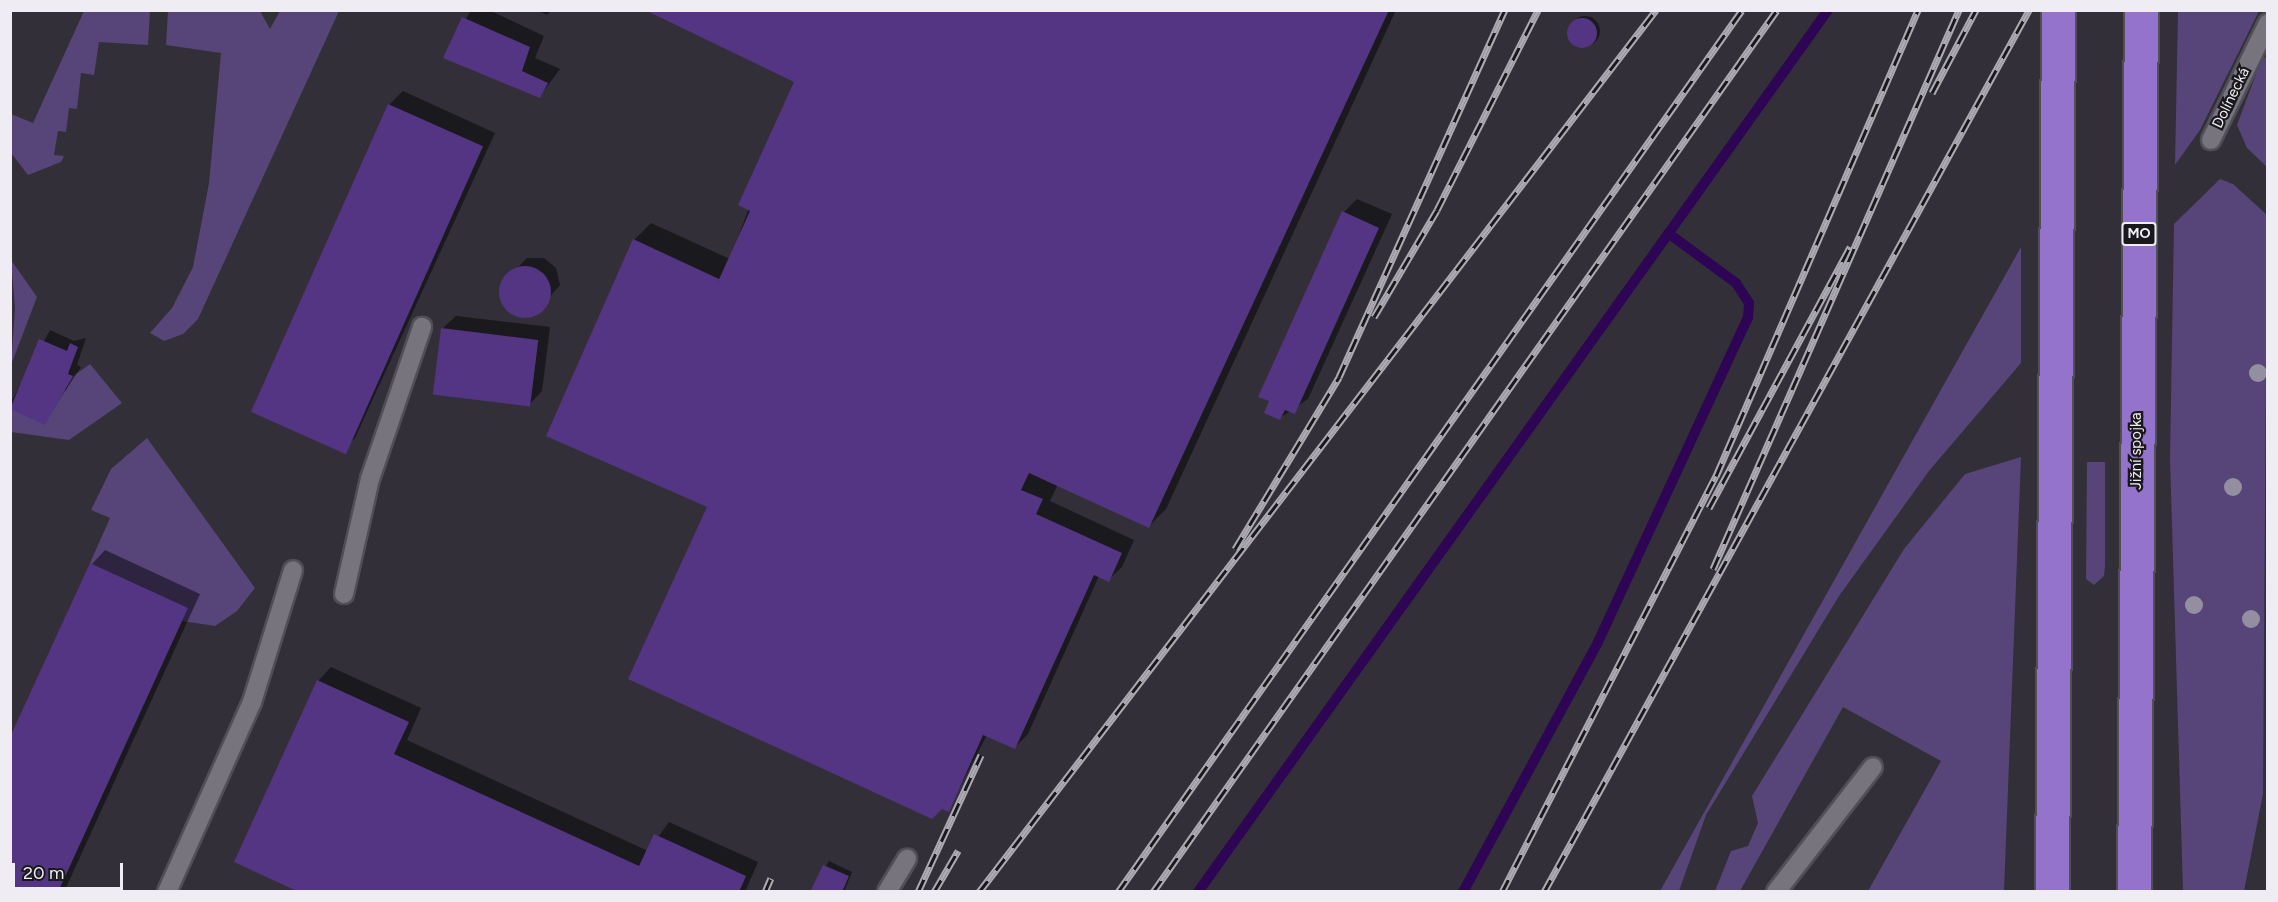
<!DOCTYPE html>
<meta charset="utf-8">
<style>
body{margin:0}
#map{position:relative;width:2278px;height:902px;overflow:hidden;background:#322f38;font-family:Figtree,sans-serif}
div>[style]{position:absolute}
.green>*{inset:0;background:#574478}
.shadow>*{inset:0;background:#0007}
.round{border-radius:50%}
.stream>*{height:10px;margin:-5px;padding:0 5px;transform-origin:5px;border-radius:5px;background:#2d0554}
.building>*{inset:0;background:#543583;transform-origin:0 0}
.roads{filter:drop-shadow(2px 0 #514f56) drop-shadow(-2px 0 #514f56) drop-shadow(0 2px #514f56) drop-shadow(0 -2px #514f56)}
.service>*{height:18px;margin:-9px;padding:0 9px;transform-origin:9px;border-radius:9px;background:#77747e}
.trunk>*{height:33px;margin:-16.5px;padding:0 16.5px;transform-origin:16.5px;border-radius:16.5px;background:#9473cc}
.rail>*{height:7px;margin-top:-3.5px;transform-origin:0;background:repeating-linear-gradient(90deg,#19181c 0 14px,#adabb2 0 28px);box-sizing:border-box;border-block:2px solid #adabb2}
.trees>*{width:18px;height:18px;margin:-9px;border-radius:50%;background:#948fa0}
span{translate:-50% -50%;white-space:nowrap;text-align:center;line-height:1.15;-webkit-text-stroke:4.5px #19181c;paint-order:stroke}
.shield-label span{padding:2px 4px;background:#19181c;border:2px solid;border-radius:4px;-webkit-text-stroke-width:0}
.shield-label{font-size:14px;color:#efedf3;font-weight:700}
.street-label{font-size:15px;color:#efedf3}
.frame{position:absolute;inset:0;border:12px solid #efedf3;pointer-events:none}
.scale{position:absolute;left:12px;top:863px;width:111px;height:27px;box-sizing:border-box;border:3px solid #efedf3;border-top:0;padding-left:8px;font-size:18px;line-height:21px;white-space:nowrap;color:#efedf3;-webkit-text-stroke:4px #19181c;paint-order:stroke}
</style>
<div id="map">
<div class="green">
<i style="clip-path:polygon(84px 11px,150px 11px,148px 45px,99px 42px,94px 75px,81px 73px,77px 109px,69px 108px,66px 132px,58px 131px,54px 155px,64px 156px,61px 162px,28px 175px,11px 153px,11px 114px,33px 123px)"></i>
<i style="clip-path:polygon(168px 11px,260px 11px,270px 29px,280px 11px,339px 11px,198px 319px,183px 334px,164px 341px,150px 333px,172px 308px,193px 267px,209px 183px,221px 53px,166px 45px)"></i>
<i style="clip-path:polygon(2178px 11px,2259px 11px,2200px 130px,2175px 165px)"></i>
<i style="clip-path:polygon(2267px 57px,2268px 58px,2267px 167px,2247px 148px,2237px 125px,2262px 58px)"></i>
<i style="clip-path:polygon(2220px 179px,2233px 184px,2267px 215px,2263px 794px,2244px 891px,2183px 891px,2170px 458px,2174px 224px)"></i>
<i style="clip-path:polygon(2021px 247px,2021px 363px,1929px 471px,1839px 596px,1706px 815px,1679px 891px,1660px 891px)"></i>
<i style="clip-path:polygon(11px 260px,37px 297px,11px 365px,15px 308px)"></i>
<i style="clip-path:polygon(90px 364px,122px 403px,69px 440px,11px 432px,11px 409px,66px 390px,73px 376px)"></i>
<i style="clip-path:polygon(147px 438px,255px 588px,237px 611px,215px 626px,182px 621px,187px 608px,90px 563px,110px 518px,91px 510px,111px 469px)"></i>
<i style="clip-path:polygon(2021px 457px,2004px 891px,1868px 891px,1941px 761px,1843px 707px,1740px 891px,1715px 891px,1731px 851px,1748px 846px,1758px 823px,1752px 796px,1904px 549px,1965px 474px)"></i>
<i style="clip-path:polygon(2087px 462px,2105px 462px,2105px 566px,2104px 576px,2094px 585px,2086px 579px)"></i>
</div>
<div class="shadow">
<i style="clip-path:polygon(471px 10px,489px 10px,544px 36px,535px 58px,560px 69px,540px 96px,445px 57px)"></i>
<i style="clip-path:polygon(536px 10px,552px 10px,547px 15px)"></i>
<i style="clip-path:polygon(647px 10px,1396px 10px,1166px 509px,1149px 526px,1058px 484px,1050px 501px,1134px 540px,1122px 567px,1108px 580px,1099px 576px,1028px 734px,1014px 748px,987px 735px,948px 810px,709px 507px,634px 240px,651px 223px,730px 259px,796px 81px)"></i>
<i class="round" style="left:1570px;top:16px;width:30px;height:30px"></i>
<i style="clip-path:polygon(403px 91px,495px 133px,355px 438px,341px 451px,389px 105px)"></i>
<i style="clip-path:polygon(1357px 199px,1392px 214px,1308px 399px,1280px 418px,1270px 400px,1344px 212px)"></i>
<i style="clip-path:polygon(527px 258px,544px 258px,556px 268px,560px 285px,534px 315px,515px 315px,502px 303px,500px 286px)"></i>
<i style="clip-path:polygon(456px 316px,550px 327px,542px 391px,529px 405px,442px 329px)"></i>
<i style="clip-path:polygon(50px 330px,74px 341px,86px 338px,77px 365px,81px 367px,44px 423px,10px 404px)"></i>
<i style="clip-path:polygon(105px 550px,200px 594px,64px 892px,10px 892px,92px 564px)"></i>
<i style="clip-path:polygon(331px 667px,421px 708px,407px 740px,648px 851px,669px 822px,758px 862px,745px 892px,302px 892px,318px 681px)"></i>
<i style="clip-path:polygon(829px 861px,852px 872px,844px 892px,811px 892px)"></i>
</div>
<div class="stream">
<i style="left:1198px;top:892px;width:1084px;rotate:-54.46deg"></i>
<i style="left:1463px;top:892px;width:284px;rotate:-61.6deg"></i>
<i style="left:1598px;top:642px;width:357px;rotate:-65.2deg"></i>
<i style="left:1748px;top:318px;width:15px;rotate:-86deg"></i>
<i style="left:1749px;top:303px;width:24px;rotate:-123deg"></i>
<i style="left:1736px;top:283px;width:84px;rotate:-143.7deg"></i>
</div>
<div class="building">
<i style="clip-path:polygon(645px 10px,1389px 10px,1149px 528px,1029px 473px,1021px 490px,1043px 499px,1036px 514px,1122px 553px,1109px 582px,1094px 575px,1015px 749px,983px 735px,949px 812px,942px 809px,932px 819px,628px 679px,707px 507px,546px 436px,633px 239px,719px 279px,716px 286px,750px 211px,738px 205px,794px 82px)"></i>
<i style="clip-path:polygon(462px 17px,530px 47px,522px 71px,548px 83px,540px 98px,443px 58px)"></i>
<i class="round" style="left:1567px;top:18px;width:30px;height:30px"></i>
<i style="left:388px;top:104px;width:104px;height:337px;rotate:24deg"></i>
<i style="clip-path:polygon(1342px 211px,1379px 228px,1295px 414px,1285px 410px,1280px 420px,1264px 413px,1269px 401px,1258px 397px)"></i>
<i class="round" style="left:499px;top:266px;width:52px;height:52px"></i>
<i style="left:441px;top:328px;width:98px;height:67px;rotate:7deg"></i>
<i style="clip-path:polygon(39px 339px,67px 351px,70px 343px,78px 347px,68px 374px,73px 376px,45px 425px,10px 409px)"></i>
<i style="clip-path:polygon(90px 563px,188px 608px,58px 892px,10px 892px,10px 737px)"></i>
<i style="clip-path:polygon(317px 680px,409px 722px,394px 754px,639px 866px,654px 834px,746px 876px,739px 892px,299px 892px,234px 862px)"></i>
<i style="clip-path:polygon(823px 865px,849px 876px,842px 892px,810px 892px)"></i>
</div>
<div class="roads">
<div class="service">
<i style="left:2211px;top:140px;width:130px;rotate:-64deg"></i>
<i style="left:344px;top:594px;width:118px;rotate:-77.3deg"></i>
<i style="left:370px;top:479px;width:161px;rotate:-71.1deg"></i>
<i style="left:167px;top:892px;width:208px;rotate:-65.9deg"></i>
<i style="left:252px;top:702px;width:138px;rotate:-72.7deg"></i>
<i style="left:887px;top:892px;width:39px;rotate:-59deg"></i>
<i style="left:1776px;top:892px;width:158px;rotate:-52.2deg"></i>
</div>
<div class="trunk">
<i style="left:2052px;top:892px;width:882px;rotate:-89.61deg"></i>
<i style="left:2134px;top:892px;width:882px;rotate:-89.55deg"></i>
</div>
</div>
<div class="rail">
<i style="left:1932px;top:93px;width:94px;rotate:-62.1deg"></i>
<i style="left:1374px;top:317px;width:124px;rotate:-59.5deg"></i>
<i style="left:1437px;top:210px;width:224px;rotate:-63.2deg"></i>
<i style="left:1709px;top:508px;width:297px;rotate:-61.6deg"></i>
<i style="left:1235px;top:549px;width:201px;rotate:-58.8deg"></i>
<i style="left:1339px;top:377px;width:403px;rotate:-65.7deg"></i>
<i style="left:1713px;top:569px;width:611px;rotate:-66.25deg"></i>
<i style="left:765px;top:892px;width:15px;rotate:-67deg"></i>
<i style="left:918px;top:892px;width:151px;rotate:-65.3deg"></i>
<i style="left:934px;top:892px;width:48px;rotate:-59.7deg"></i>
<i style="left:979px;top:892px;width:1112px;rotate:-52.49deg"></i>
<i style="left:1118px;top:892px;width:1080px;rotate:-54.72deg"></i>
<i style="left:1153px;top:892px;width:1080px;rotate:-54.72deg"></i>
<i style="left:1502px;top:892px;width:468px;rotate:-62.8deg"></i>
<i style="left:1716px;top:476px;width:508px;rotate:-66.56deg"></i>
<i style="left:1544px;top:892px;width:1007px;rotate:-61.19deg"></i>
</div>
<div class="trees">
<i style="left:2258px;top:373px"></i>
<i style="left:2233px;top:487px"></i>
<i style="left:2194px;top:605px"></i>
<i style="left:2251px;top:619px"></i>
</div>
<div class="shield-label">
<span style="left:2139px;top:234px">MO</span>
</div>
<div class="street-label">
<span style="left:2231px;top:98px;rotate:-64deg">Dolínecká</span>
<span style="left:2137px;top:451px;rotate:-90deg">Jižní spojka</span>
</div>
<div class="frame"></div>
<div class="scale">20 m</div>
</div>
